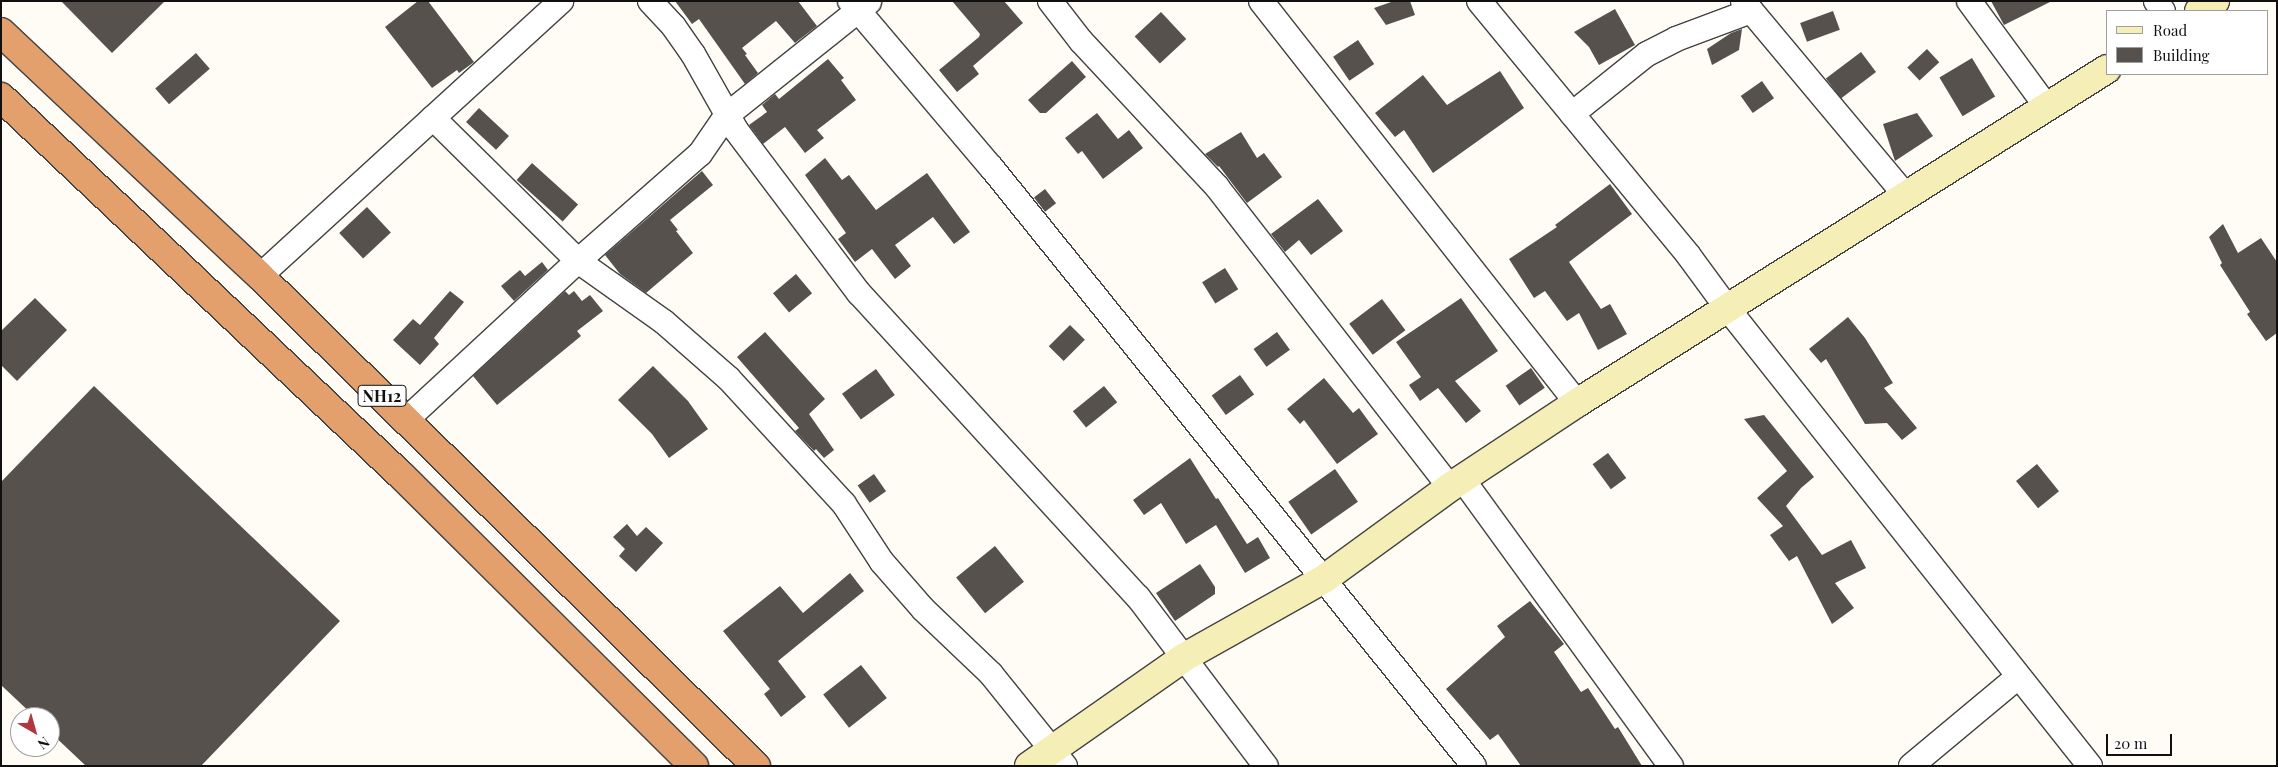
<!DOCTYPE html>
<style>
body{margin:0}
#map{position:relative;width:2278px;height:767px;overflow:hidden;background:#fefcf4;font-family:"Playfair Display",serif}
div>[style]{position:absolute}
.building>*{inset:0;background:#57514d;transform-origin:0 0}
.roads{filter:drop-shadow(1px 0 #434343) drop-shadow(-1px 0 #434343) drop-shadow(0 1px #434343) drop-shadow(0 -1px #434343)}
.street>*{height:24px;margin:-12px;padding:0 12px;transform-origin:12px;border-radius:12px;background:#fff}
.secondary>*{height:28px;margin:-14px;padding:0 14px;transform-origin:14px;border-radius:14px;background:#f6eeb7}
.highway>*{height:28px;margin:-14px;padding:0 14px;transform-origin:14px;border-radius:14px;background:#e4a06c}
span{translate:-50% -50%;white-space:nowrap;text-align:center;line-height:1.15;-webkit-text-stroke:5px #fff;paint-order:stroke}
.shield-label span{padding:1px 4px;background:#fff;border:1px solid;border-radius:4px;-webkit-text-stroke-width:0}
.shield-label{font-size:16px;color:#101010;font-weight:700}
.frame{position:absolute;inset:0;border:2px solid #101010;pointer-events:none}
.legend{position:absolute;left:2106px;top:10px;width:162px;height:65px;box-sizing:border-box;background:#fff;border:1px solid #9f9f9f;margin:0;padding:6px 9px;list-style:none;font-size:15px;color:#101010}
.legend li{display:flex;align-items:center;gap:10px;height:25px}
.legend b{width:25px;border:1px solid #9f9f9f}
.north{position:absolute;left:10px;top:707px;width:50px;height:50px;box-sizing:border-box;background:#fff;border:1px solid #9f9f9f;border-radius:50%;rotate:142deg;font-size:14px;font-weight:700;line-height:20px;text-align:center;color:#101010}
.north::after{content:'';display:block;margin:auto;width:18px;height:22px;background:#b1373f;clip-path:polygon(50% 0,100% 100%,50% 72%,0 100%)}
.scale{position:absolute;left:2106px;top:734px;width:66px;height:22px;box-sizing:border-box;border:2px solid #101010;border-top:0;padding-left:6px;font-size:15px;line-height:18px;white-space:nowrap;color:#101010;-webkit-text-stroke:4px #fff;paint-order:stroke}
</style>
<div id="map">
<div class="building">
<i style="clip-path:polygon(61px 1px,165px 1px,112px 53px)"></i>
<i style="clip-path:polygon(418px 1px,428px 1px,474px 62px,459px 73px,457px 70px,432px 88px,385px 27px)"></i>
<i style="clip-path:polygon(675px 1px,798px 1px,817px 26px,795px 43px,776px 21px,742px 48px,747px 54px,745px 55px,758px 73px,745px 84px,699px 19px,692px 24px)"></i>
<i style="clip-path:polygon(952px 1px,1004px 1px,1023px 23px,973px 66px,979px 74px,957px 92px,939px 70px,979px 37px,980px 34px)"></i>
<i style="clip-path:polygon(1394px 1px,1410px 1px,1415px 15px,1386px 25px,1374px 8px)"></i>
<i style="clip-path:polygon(1991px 1px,2052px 1px,2004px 25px)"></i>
<i style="clip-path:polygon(1615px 9px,1635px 45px,1599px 65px,1589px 47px,1574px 32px)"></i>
<i style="left:1833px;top:11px;width:20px;height:35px;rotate:70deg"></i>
<i style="left:1161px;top:12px;width:37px;height:36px;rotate:47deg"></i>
<i style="clip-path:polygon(1742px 29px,1739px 50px,1712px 65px,1707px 49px,1731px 33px)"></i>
<i style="left:1358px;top:40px;width:29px;height:30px;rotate:56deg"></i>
<i style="left:1927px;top:49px;width:18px;height:27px;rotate:47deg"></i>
<i style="left:1861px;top:52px;width:25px;height:44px;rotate:53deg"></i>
<i style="left:196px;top:53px;width:21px;height:54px;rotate:49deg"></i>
<i style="left:1972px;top:58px;width:45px;height:38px;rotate:59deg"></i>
<i style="clip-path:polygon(828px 59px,844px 78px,841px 80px,856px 100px,817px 130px,824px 138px,805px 153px,785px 127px,763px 144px,749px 125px,767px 112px,762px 105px,775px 94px,779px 99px)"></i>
<i style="clip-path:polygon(1072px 61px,1086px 77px,1046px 113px,1040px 113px,1028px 100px)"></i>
<i style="clip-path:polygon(1500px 71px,1524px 108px,1433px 173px,1404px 130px,1395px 137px,1375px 113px,1423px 75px,1447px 105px)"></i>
<i style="left:1762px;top:81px;width:21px;height:26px;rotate:55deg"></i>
<i style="left:479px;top:108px;width:41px;height:19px;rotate:43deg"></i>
<i style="clip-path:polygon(1097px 113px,1118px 139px,1129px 130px,1143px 148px,1103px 179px,1082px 151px,1078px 154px,1065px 138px)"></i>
<i style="clip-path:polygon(1917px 113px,1933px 136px,1895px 161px,1883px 124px)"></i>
<i style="clip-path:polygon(1241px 132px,1257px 158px,1264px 153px,1282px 177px,1247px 203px,1219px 166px,1218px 167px,1205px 154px)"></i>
<i style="clip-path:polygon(825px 158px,842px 180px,849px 175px,876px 210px,927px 173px,970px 232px,954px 244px,933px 217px,895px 245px,911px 266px,895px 279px,872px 249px,855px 262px,838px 239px,846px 233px,805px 175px)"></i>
<i style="left:532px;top:163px;width:62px;height:23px;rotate:42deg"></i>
<i style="clip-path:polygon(702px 171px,713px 185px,670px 220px,678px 230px,676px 231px,693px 253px,646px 293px,620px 274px,605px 255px)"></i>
<i style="clip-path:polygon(1610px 184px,1632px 214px,1569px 262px,1601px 309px,1610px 304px,1627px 334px,1598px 350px,1579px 313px,1567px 321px,1545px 291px,1534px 298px,1509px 259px,1557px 227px,1555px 225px)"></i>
<i style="left:1045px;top:189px;width:18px;height:14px;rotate:52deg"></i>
<i style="clip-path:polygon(1318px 199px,1343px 231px,1311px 255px,1299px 240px,1285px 252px,1271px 234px)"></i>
<i style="left:367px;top:207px;width:35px;height:38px;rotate:47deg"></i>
<i style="clip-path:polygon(2223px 224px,2238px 253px,2261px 238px,2277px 262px,2277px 333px,2266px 341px,2247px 314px,2250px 312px,2220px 265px,2222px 263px,2209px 237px)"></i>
<i style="clip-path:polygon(542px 262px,548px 270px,514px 301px,501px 286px,520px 270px,525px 276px)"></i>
<i style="left:1225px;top:268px;width:25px;height:27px;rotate:58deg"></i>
<i style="left:796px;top:274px;width:25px;height:30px;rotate:50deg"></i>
<i style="clip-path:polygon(450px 291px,464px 302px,434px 338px,439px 344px,420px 365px,393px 340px,413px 319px,420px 325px)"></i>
<i style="clip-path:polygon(565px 291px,569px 295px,574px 291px,582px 301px,590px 295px,603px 311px,577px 331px,581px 336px,497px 405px,473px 376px)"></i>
<i style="clip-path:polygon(35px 298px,67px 330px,17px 381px,1px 365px,1px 331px)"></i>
<i style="clip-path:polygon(1461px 298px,1498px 351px,1455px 381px,1481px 411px,1466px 423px,1438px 388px,1420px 401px,1409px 385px,1421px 377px,1396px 342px)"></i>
<i style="left:1382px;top:299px;width:39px;height:41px;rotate:53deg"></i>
<i style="clip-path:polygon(1848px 317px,1865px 338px,1893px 383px,1884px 388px,1917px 428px,1902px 440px,1887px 423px,1865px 424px,1826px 359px,1821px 363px,1809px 349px)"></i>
<i style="left:1070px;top:325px;width:21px;height:30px;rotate:45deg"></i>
<i style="clip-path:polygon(765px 332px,825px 399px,809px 414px,834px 450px,824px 458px,816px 449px,814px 451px,795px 431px,799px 428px,737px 357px)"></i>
<i style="left:1277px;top:332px;width:22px;height:29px;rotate:54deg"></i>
<i style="clip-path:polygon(653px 366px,688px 401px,708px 429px,669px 458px,652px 434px,618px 400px)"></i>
<i style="left:1531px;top:368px;width:24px;height:31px;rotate:55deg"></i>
<i style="left:876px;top:369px;width:32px;height:42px;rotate:54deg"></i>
<i style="left:1240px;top:375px;width:24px;height:35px;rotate:54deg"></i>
<i style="clip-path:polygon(1324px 378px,1353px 413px,1359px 408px,1378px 434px,1337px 464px,1304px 420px,1300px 424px,1287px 409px)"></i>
<i style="clip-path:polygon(94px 386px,340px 621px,201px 766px,86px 766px,50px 732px,50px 717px,35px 717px,1px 685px,1px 482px)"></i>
<i style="left:1104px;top:386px;width:21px;height:40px;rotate:51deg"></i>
<i style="clip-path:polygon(1764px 415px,1814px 477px,1801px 488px,1786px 506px,1822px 555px,1851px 540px,1866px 568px,1835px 583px,1854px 608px,1832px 624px,1797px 556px,1789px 561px,1770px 535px,1783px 526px,1757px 498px,1787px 471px,1744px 419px)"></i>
<i style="left:1608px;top:453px;width:31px;height:19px;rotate:54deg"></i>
<i style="clip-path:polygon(1190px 458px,1216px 499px,1218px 498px,1247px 544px,1258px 537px,1270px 558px,1245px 573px,1216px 525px,1186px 544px,1161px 503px,1144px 515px,1133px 500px)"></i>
<i style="left:2037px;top:464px;width:35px;height:27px;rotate:51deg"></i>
<i style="left:1335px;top:469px;width:40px;height:57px;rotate:55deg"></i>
<i style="left:874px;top:474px;width:21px;height:20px;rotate:55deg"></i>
<i style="clip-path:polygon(627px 524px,637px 536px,646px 527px,663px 543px,636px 572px,619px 556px,625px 549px,613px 537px)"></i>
<i style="left:995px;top:546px;width:46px;height:50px;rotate:51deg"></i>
<i style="clip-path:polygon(1200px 564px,1215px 587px,1215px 594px,1175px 621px,1156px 593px)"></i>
<i style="clip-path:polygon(850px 573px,864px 591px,778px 661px,806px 697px,781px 717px,764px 694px,770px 689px,723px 631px,780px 586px,803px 613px)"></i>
<i style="clip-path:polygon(1530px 601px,1564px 644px,1554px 652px,1581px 692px,1588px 688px,1615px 729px,1618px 727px,1642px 766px,1521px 766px,1498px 734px,1490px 740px,1446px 689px,1505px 637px,1497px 626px)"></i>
<i style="left:861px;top:665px;width:42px;height:48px;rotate:52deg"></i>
</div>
<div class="roads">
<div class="street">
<i style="left:650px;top:1px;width:35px;rotate:47deg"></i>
<i style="left:674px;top:27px;width:33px;rotate:55deg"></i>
<i style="left:693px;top:54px;width:87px;rotate:60.5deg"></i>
<i style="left:736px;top:130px;width:204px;rotate:53deg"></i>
<i style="left:859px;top:293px;width:413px;rotate:47.5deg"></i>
<i style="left:1138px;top:597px;width:212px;rotate:52.9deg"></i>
<i style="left:850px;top:1px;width:218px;rotate:49.7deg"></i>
<i style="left:991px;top:167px;width:769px;rotate:51.12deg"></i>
<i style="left:1050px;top:1px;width:51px;rotate:52.2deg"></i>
<i style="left:1081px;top:41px;width:200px;rotate:47deg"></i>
<i style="left:1217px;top:187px;width:380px;rotate:52.2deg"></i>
<i style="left:1261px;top:1px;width:511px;rotate:51.83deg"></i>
<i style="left:1479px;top:1px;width:330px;rotate:50.5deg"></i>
<i style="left:1689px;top:256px;width:66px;rotate:53.7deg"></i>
<i style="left:1728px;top:309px;width:583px;rotate:51.62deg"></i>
<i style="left:1743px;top:1px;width:254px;rotate:50.1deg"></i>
<i style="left:1969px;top:1px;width:132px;rotate:53.7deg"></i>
<i style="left:2156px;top:1px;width:12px;rotate:55deg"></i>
<i style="left:1572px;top:114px;width:96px;rotate:-38.7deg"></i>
<i style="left:1647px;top:54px;width:33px;rotate:-27deg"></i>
<i style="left:1676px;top:39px;width:80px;rotate:-20.5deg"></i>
<i style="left:433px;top:118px;width:204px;rotate:44.6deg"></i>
<i style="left:578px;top:261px;width:105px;rotate:35.3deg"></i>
<i style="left:664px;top:322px;width:86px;rotate:41.2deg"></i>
<i style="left:729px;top:379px;width:170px;rotate:47.4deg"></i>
<i style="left:844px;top:504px;width:69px;rotate:56.8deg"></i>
<i style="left:882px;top:562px;width:62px;rotate:48.9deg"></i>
<i style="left:923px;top:609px;width:94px;rotate:43.7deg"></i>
<i style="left:991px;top:674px;width:118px;rotate:51.2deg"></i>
<i style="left:260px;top:276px;width:408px;rotate:-42.4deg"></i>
<i style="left:406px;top:420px;width:234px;rotate:-42.8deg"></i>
<i style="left:578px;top:261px;width:162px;rotate:-41.3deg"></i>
<i style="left:700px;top:154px;width:46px;rotate:-55.6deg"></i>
<i style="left:726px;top:116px;width:183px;rotate:-38.6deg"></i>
<i style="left:1463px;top:480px;width:354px;rotate:54deg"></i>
<i style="left:1911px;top:766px;width:139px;rotate:-39.8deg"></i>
</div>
<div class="secondary">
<i style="left:2199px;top:11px;width:19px;rotate:-32deg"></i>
<i style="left:1029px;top:766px;width:188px;rotate:-35deg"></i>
<i style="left:1183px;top:658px;width:162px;rotate:-29.3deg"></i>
<i style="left:1324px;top:579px;width:156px;rotate:-36.1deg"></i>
<i style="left:1450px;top:487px;width:152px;rotate:-33.5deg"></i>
<i style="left:1577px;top:403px;width:626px;rotate:-32.22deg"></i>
</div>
<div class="highway">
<i style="left:1px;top:32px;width:356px;rotate:43.3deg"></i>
<i style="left:260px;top:276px;width:697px;rotate:44.65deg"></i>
<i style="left:1px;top:97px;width:553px;rotate:43.39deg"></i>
<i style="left:403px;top:477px;width:410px;rotate:44.8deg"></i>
</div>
</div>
<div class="shield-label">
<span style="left:382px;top:396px">NH12</span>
</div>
<div class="frame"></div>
<ul class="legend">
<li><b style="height:6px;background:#f6eeb7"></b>Road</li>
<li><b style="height:14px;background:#57514d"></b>Building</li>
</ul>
<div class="north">N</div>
<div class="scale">20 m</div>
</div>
